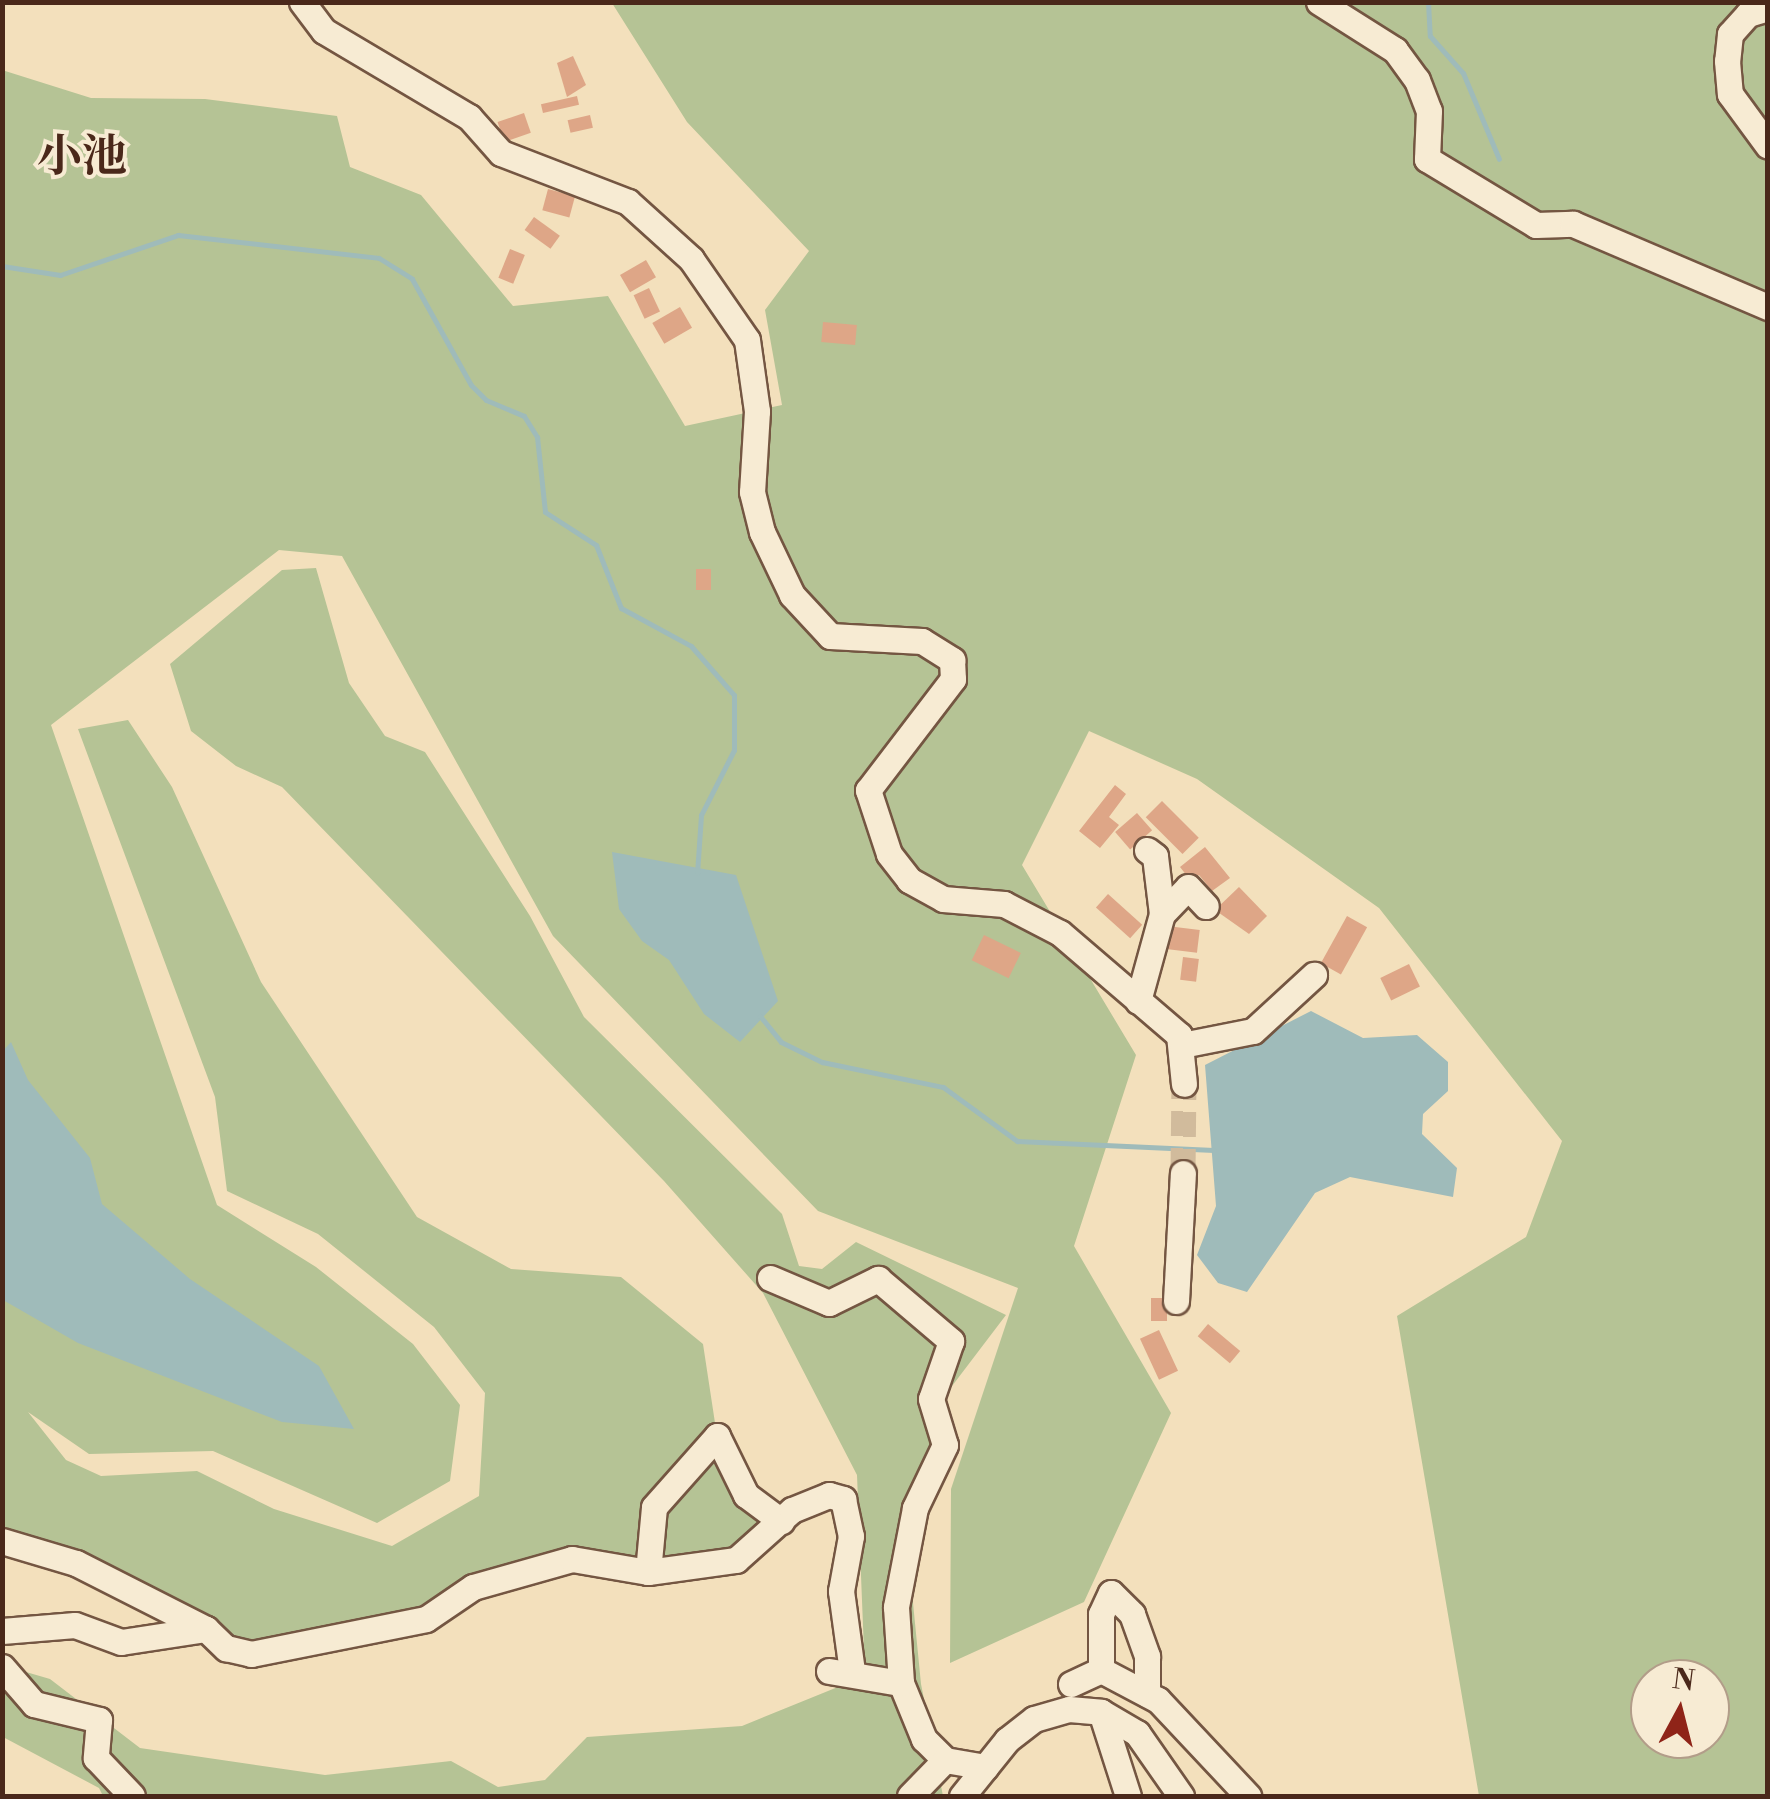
<!DOCTYPE html>
<meta charset="utf-8">
<style>
body{margin:0}
#map{position:relative;width:1770px;height:1799px;overflow:hidden;background:#f3e0bc;font-family:"Libre Bodoni","Noto Serif JP",serif}
div>[style]{position:absolute}
.green>*{inset:0;background:#b5c395}
.water>*{inset:0;background:#9fbbba}
.stream>*{height:5px;margin:-2.5px;padding:0 2.5px;transform-origin:2.5px;border-radius:2.5px;background:#9fbbba}
.building>*{inset:0;background:#dea687;transform-origin:0 0}
.minor-tunnel>*{height:25px;margin-top:-12.5px;transform-origin:0;background:repeating-linear-gradient(90deg,#d1bb9c 0 25px,transparent 0 37px)}
.roads{filter:drop-shadow(2px 0 #745642) drop-shadow(-2px 0 #745642) drop-shadow(0 2px #745642) drop-shadow(0 -2px #745642)}
.minor>*{height:25px;margin:-12.5px;padding:0 12.5px;transform-origin:12.5px;border-radius:12.5px;background:#f7ebd3}
span{translate:-50% -50%;white-space:nowrap;text-align:center;line-height:1.15;-webkit-text-stroke:8px #f7ebd3;paint-order:stroke}
.quarter-label{font-size:45px;color:#4a281a;font-weight:700}
.frame{position:absolute;inset:0;border:5px solid #4a281a;pointer-events:none}
.north{position:absolute;left:1630px;top:1659px;width:100px;height:100px;box-sizing:border-box;background:#f7ebd3;border:2px solid #b29d89;border-radius:50%;rotate:7deg;font-size:28px;font-weight:700;line-height:40px;text-align:center;color:#4a281a}
.north::after{content:'';display:block;margin:auto;width:35px;height:45px;background:#8f2418;clip-path:polygon(50% 0,100% 100%,50% 72%,0 100%)}
</style>
<div id="map">
<div class="green">
<i style="clip-path:polygon(evenodd,612px 3px,1767px 3px,1767px 1796px,1479px 1796px,1397px 1316px,1526px 1237px,1562px 1141px,1379px 908px,1197px 779px,1089px 731px,1022px 865px,1136px 1055px,1074px 1246px,1171px 1413px,1084px 1602px,950px 1663px,951px 1489px,1018px 1288px,818px 1211px,553px 936px,342px 556px,279px 550px,51px 725px,217px 1205px,316px 1267px,413px 1344px,460px 1405px,450px 1481px,377px 1523px,213px 1451px,89px 1454px,28px 1412px,66px 1460px,101px 1476px,197px 1471px,274px 1509px,392px 1546px,479px 1496px,485px 1393px,434px 1327px,318px 1234px,227px 1191px,215px 1097px,78px 729px,128px 720px,172px 787px,261px 982px,417px 1217px,511px 1269px,621px 1277px,703px 1344px,717px 1436px,781px 1521px,736px 1560px,572px 1559px,426px 1619px,251px 1654px,3px 1541px,2px 70px,91px 98px,205px 99px,337px 116px,350px 167px,421px 195px,513px 306px,608px 296px,685px 426px,782px 405px,765px 310px,809px 251px,687px 122px,612px 3px,1650px 1679px,1710px 1679px,1710px 1739px,1650px 1739px,1650px 1679px)"></i>
<i style="clip-path:polygon(316px 568px,349px 683px,385px 736px,425px 752px,530px 916px,584px 1017px,782px 1214px,799px 1266px,822px 1269px,856px 1242px,1006px 1315px,949px 1390px,907px 1542px,921px 1684px,943px 1796px,103px 1796px,99px 1788px,3px 1737px,2px 1665px,50px 1679px,140px 1748px,325px 1775px,451px 1761px,498px 1787px,545px 1780px,587px 1737px,742px 1726px,865px 1676px,857px 1475px,763px 1293px,664px 1181px,282px 787px,236px 766px,191px 731px,170px 664px,282px 570px)"></i>
</div>
<div class="water">
<i style="clip-path:polygon(612px 852px,736px 875px,778px 1001px,740px 1042px,704px 1014px,669px 960px,642px 941px,619px 909px)"></i>
<i style="clip-path:polygon(1311px 1011px,1363px 1038px,1417px 1035px,1448px 1062px,1448px 1091px,1423px 1114px,1422px 1134px,1457px 1168px,1453px 1197px,1350px 1177px,1315px 1193px,1247px 1292px,1218px 1283px,1197px 1255px,1216px 1206px,1205px 1065px)"></i>
<i style="clip-path:polygon(11px 1042px,28px 1080px,90px 1158px,102px 1204px,190px 1279px,319px 1366px,354px 1429px,282px 1422px,78px 1343px,3px 1300px,2px 1052px)"></i>
</div>
<div class="stream">
<i style="left:1428px;top:2px;width:34px;rotate:87deg"></i>
<i style="left:1430px;top:36px;width:50px;rotate:48.3deg"></i>
<i style="left:1463px;top:73px;width:93px;rotate:67.3deg"></i>
<i style="left:2px;top:266px;width:59px;rotate:8.8deg"></i>
<i style="left:60px;top:275px;width:125px;rotate:-18.7deg"></i>
<i style="left:178px;top:235px;width:202px;rotate:6.5deg"></i>
<i style="left:379px;top:258px;width:39px;rotate:32deg"></i>
<i style="left:412px;top:279px;width:121px;rotate:60.9deg"></i>
<i style="left:471px;top:385px;width:21px;rotate:45deg"></i>
<i style="left:486px;top:400px;width:41px;rotate:22.8deg"></i>
<i style="left:524px;top:416px;width:25px;rotate:58deg"></i>
<i style="left:537px;top:437px;width:75px;rotate:83.9deg"></i>
<i style="left:545px;top:512px;width:61px;rotate:32.9deg"></i>
<i style="left:596px;top:545px;width:68px;rotate:68.4deg"></i>
<i style="left:621px;top:608px;width:80px;rotate:28.5deg"></i>
<i style="left:691px;top:646px;width:65px;rotate:48.7deg"></i>
<i style="left:734px;top:695px;width:55px;rotate:90deg"></i>
<i style="left:734px;top:750px;width:73px;rotate:116.9deg"></i>
<i style="left:701px;top:815px;width:58px;rotate:93.9deg"></i>
<i style="left:760px;top:1016px;width:33px;rotate:51deg"></i>
<i style="left:781px;top:1042px;width:46px;rotate:26deg"></i>
<i style="left:822px;top:1062px;width:124px;rotate:11.7deg"></i>
<i style="left:943px;top:1087px;width:92px;rotate:36.1deg"></i>
<i style="left:1017px;top:1141px;width:197px;rotate:2.6deg"></i>
</div>
<div class="building">
<i style="clip-path:polygon(573px 56px,586px 85px,567px 97px,557px 63px)"></i>
<i style="left:577px;top:96px;width:9px;height:37px;rotate:77deg"></i>
<i style="left:524px;top:113px;width:21px;height:28px;rotate:71deg"></i>
<i style="left:590px;top:115px;width:13px;height:23px;rotate:77deg"></i>
<i style="left:548px;top:189px;width:28px;height:22px;rotate:15deg"></i>
<i style="left:534px;top:217px;width:32px;height:16px;rotate:36deg"></i>
<i style="left:510px;top:249px;width:16px;height:31px;rotate:22deg"></i>
<i style="left:646px;top:260px;width:20px;height:30px;rotate:60deg"></i>
<i style="left:649px;top:288px;width:26px;height:17px;rotate:65deg"></i>
<i style="left:680px;top:307px;width:24px;height:32px;rotate:60deg"></i>
<i style="left:823px;top:322px;width:34px;height:20px;rotate:5deg"></i>
<i style="left:696px;top:569px;width:15px;height:21px"></i>
<i style="clip-path:polygon(1115px 785px,1126px 794px,1109px 817px,1119px 825px,1100px 848px,1079px 831px)"></i>
<i style="left:1162px;top:801px;width:52px;height:23px;rotate:45deg"></i>
<i style="left:1137px;top:813px;width:23px;height:29px;rotate:49deg"></i>
<i style="clip-path:polygon(1205px 847px,1230px 878px,1212px 891px,1199px 875px,1191px 881px,1180px 867px)"></i>
<i style="clip-path:polygon(1239px 887px,1267px 916px,1249px 934px,1215px 910px)"></i>
<i style="left:1108px;top:894px;width:46px;height:18px;rotate:42deg"></i>
<i style="left:1347px;top:916px;width:23px;height:54px;rotate:29deg"></i>
<i style="left:1167px;top:926px;width:33px;height:23px;rotate:7deg"></i>
<i style="left:984px;top:935px;width:41px;height:28px;rotate:26deg"></i>
<i style="left:1183px;top:957px;width:16px;height:23px;rotate:7deg"></i>
<i style="left:1409px;top:964px;width:25px;height:32px;rotate:64deg"></i>
<i style="left:1151px;top:1298px;width:16px;height:23px"></i>
<i style="left:1208px;top:1324px;width:42px;height:16px;rotate:40deg"></i>
<i style="left:1159px;top:1330px;width:45px;height:21px;rotate:65deg"></i>
</div>
<div class="minor-tunnel">
<i style="left:1183px;top:1173px;width:89px;rotate:-89.4deg"></i>
</div>
<div class="roads">
<div class="minor">
<i style="left:302px;top:2px;width:36px;rotate:53deg"></i>
<i style="left:324px;top:31px;width:169px;rotate:30.7deg"></i>
<i style="left:469px;top:117px;width:48px;rotate:48.4deg"></i>
<i style="left:501px;top:153px;width:136px;rotate:21.1deg"></i>
<i style="left:628px;top:202px;width:85px;rotate:42.1deg"></i>
<i style="left:691px;top:259px;width:98px;rotate:55.3deg"></i>
<i style="left:747px;top:340px;width:72px;rotate:82deg"></i>
<i style="left:757px;top:411px;width:81px;rotate:93.5deg"></i>
<i style="left:752px;top:492px;width:41px;rotate:76deg"></i>
<i style="left:762px;top:532px;width:70px;rotate:64.5deg"></i>
<i style="left:792px;top:595px;width:56px;rotate:47.2deg"></i>
<i style="left:830px;top:636px;width:92px;rotate:3.1deg"></i>
<i style="left:922px;top:641px;width:36px;rotate:32deg"></i>
<i style="left:952px;top:660px;width:19px;rotate:87deg"></i>
<i style="left:953px;top:679px;width:140px;rotate:127.4deg"></i>
<i style="left:868px;top:790px;width:67px;rotate:71.8deg"></i>
<i style="left:889px;top:854px;width:33px;rotate:52deg"></i>
<i style="left:909px;top:880px;width:39px;rotate:29deg"></i>
<i style="left:943px;top:899px;width:61px;rotate:4.7deg"></i>
<i style="left:1004px;top:904px;width:63px;rotate:27.4deg"></i>
<i style="left:1060px;top:933px;width:157px;rotate:40.6deg"></i>
<i style="left:1179px;top:1035px;width:49px;rotate:84.2deg"></i>
<i style="left:1319px;top:2px;width:90px;rotate:32.3deg"></i>
<i style="left:1395px;top:50px;width:37px;rotate:54deg"></i>
<i style="left:1417px;top:80px;width:33px;rotate:69deg"></i>
<i style="left:1429px;top:111px;width:48px;rotate:92.4deg"></i>
<i style="left:1427px;top:159px;width:127px;rotate:31.2deg"></i>
<i style="left:1536px;top:225px;width:37px;rotate:-2deg"></i>
<i style="left:1573px;top:224px;width:212px;rotate:23.1deg"></i>
<i style="left:1768px;top:8px;width:21px;rotate:163deg"></i>
<i style="left:1748px;top:14px;width:27px;rotate:132deg"></i>
<i style="left:1730px;top:34px;width:27px;rotate:96deg"></i>
<i style="left:1727px;top:61px;width:33px;rotate:85deg"></i>
<i style="left:1730px;top:94px;width:64px;rotate:53.8deg"></i>
<i style="left:1162px;top:914px;width:37px;rotate:-46deg"></i>
<i style="left:1188px;top:887px;width:26px;rotate:47deg"></i>
<i style="left:1138px;top:1001px;width:90px;rotate:-74.6deg"></i>
<i style="left:1162px;top:914px;width:58px;rotate:-96.9deg"></i>
<i style="left:1155px;top:856px;width:10px;rotate:-143deg"></i>
<i style="left:1182px;top:1045px;width:72px;rotate:-11.2deg"></i>
<i style="left:1253px;top:1031px;width:83px;rotate:-42.6deg"></i>
<i style="left:770px;top:1278px;width:64px;rotate:23deg"></i>
<i style="left:829px;top:1303px;width:55px;rotate:-26.1deg"></i>
<i style="left:878px;top:1279px;width:96px;rotate:40.3deg"></i>
<i style="left:951px;top:1341px;width:61px;rotate:109deg"></i>
<i style="left:931px;top:1399px;width:48px;rotate:73.1deg"></i>
<i style="left:945px;top:1445px;width:70px;rotate:115.5deg"></i>
<i style="left:915px;top:1508px;width:101px;rotate:100.9deg"></i>
<i style="left:896px;top:1607px;width:76px;rotate:86.2deg"></i>
<i style="left:901px;top:1683px;width:61px;rotate:67.7deg"></i>
<i style="left:924px;top:1739px;width:30px;rotate:45deg"></i>
<i style="left:945px;top:1760px;width:41px;rotate:9.9deg"></i>
<i style="left:1176px;top:1301px;width:128px;rotate:-86.9deg"></i>
<i style="left:2px;top:1541px;width:77px;rotate:16.6deg"></i>
<i style="left:76px;top:1563px;width:146px;rotate:26.9deg"></i>
<i style="left:648px;top:1572px;width:65px;rotate:-84.7deg"></i>
<i style="left:654px;top:1507px;width:95px;rotate:-48.4deg"></i>
<i style="left:717px;top:1436px;width:66px;rotate:63.8deg"></i>
<i style="left:746px;top:1495px;width:44px;rotate:36.6deg"></i>
<i style="left:2px;top:1631px;width:73px;rotate:-4.7deg"></i>
<i style="left:75px;top:1625px;width:49px;rotate:20.3deg"></i>
<i style="left:121px;top:1642px;width:86px;rotate:-8.7deg"></i>
<i style="left:206px;top:1629px;width:28px;rotate:44deg"></i>
<i style="left:226px;top:1648px;width:26px;rotate:13deg"></i>
<i style="left:251px;top:1654px;width:178px;rotate:-11.3deg"></i>
<i style="left:426px;top:1619px;width:57px;rotate:-34.2deg"></i>
<i style="left:473px;top:1587px;width:103px;rotate:-15.8deg"></i>
<i style="left:572px;top:1559px;width:77px;rotate:9.7deg"></i>
<i style="left:648px;top:1572px;width:89px;rotate:-7.8deg"></i>
<i style="left:736px;top:1560px;width:75px;rotate:-41.8deg"></i>
<i style="left:792px;top:1510px;width:40px;rotate:-22deg"></i>
<i style="left:829px;top:1495px;width:15px;rotate:16deg"></i>
<i style="left:843px;top:1499px;width:38px;rotate:78deg"></i>
<i style="left:851px;top:1536px;width:56px;rotate:100.3deg"></i>
<i style="left:841px;top:1591px;width:81px;rotate:82.2deg"></i>
<i style="left:2px;top:1667px;width:49px;rotate:49.1deg"></i>
<i style="left:34px;top:1704px;width:67px;rotate:13.8deg"></i>
<i style="left:99px;top:1720px;width:38px;rotate:95deg"></i>
<i style="left:96px;top:1758px;width:52px;rotate:46.5deg"></i>
<i style="left:1101px;top:1670px;width:56px;rotate:-90deg"></i>
<i style="left:1101px;top:1614px;width:23px;rotate:-65deg"></i>
<i style="left:1111px;top:1593px;width:30px;rotate:45deg"></i>
<i style="left:1132px;top:1614px;width:45px;rotate:70.3deg"></i>
<i style="left:1147px;top:1656px;width:38px;rotate:90deg"></i>
<i style="left:829px;top:1671px;width:73px;rotate:9.5deg"></i>
<i style="left:1071px;top:1684px;width:33px;rotate:-25deg"></i>
<i style="left:1101px;top:1670px;width:64px;rotate:27.8deg"></i>
<i style="left:1158px;top:1700px;width:132px;rotate:46.8deg"></i>
<i style="left:1101px;top:1712px;width:88px;rotate:72.2deg"></i>
<i style="left:910px;top:1796px;width:50px;rotate:-45.8deg"></i>
<i style="left:962px;top:1796px;width:72px;rotate:-51.2deg"></i>
<i style="left:1007px;top:1740px;width:34px;rotate:-38deg"></i>
<i style="left:1034px;top:1719px;width:36px;rotate:-16deg"></i>
<i style="left:1069px;top:1709px;width:32px;rotate:5deg"></i>
<i style="left:1101px;top:1712px;width:42px;rotate:30.3deg"></i>
<i style="left:1137px;top:1733px;width:77px;rotate:55.1deg"></i>
</div>
</div>
<div class="quarter-label">
<span style="left:82px;top:158px">小池</span>
</div>
<div class="frame"></div>
<div class="north">N</div>
</div>
